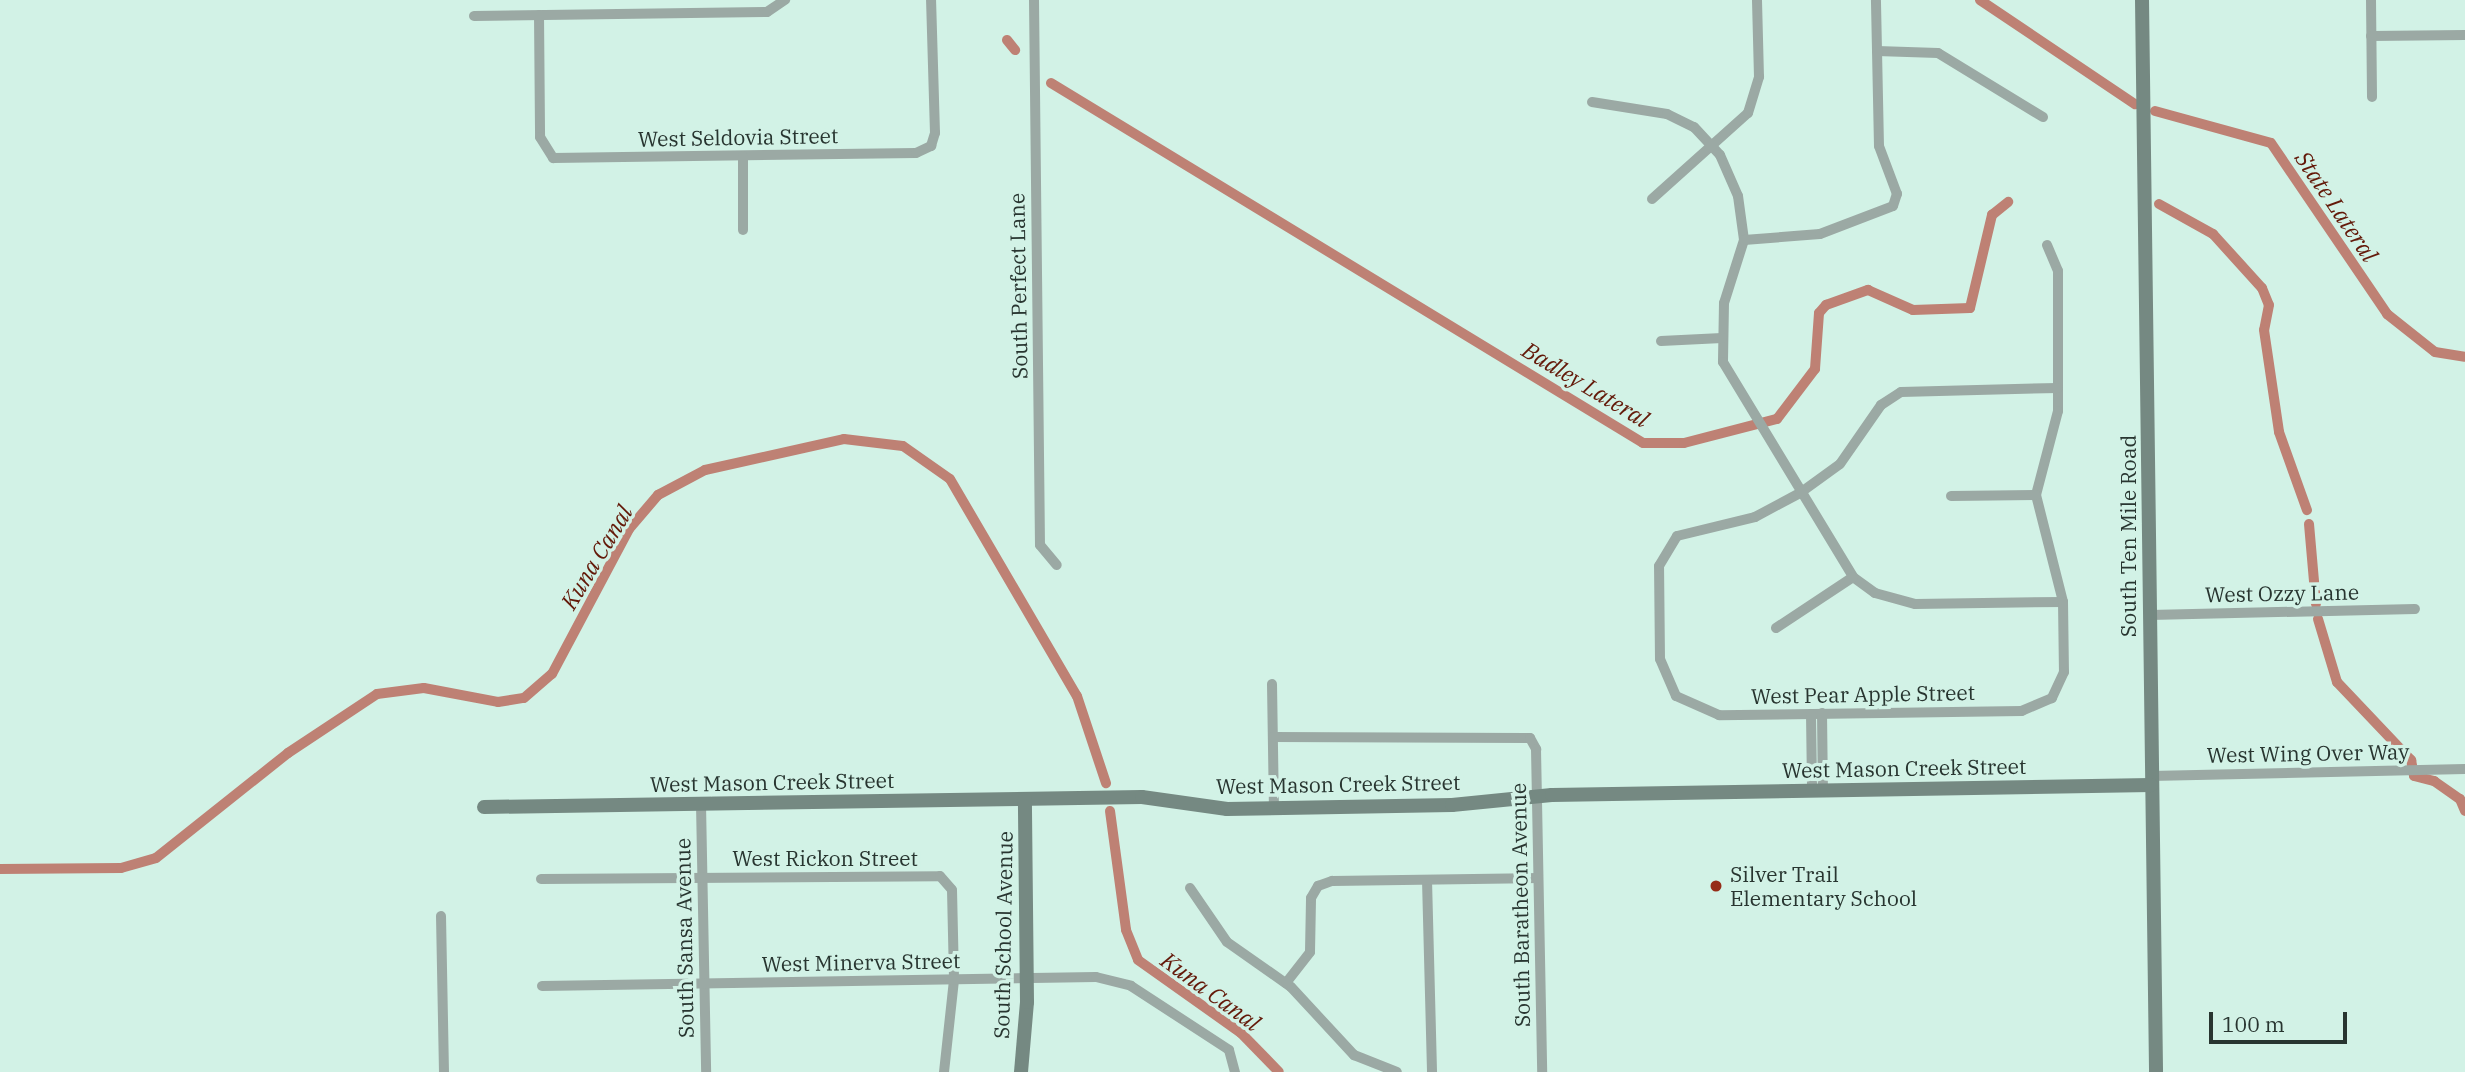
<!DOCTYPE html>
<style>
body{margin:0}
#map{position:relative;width:2465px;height:1072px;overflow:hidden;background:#d2f2e6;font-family:"IBM Plex Serif",serif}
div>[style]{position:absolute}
.canal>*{height:10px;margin:-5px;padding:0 5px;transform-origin:5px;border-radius:5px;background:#be8174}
.street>*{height:10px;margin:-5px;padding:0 5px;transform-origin:5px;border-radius:5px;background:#9ba9a4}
.secondary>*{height:14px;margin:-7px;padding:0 7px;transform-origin:7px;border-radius:7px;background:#758982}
.dots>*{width:19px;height:19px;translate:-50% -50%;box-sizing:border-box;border:4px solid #d2f2e6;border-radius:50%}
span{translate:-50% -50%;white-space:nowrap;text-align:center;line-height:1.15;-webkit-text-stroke:7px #d2f2e6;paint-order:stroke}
.street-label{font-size:21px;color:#283530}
.poi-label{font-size:21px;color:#283530}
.left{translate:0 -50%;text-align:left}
.water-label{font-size:23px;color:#631909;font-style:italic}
.scale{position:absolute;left:2209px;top:1012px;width:138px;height:32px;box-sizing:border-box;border:4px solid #283530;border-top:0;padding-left:9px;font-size:21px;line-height:24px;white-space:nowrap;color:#283530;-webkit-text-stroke:5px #d2f2e6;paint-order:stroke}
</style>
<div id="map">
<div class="canal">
<i style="left:1980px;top:0;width:187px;rotate:33.9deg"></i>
<i style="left:1007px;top:40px;width:13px;rotate:51deg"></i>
<i style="left:1051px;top:83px;width:693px;rotate:31.3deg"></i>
<i style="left:1643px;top:443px;width:41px"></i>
<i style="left:1684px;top:443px;width:96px;rotate:-14.5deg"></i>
<i style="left:1777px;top:419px;width:63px;rotate:-52.8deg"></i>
<i style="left:1815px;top:369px;width:56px;rotate:-85.9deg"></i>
<i style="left:1819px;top:313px;width:11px;rotate:-49deg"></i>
<i style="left:1826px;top:305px;width:45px;rotate:-19.7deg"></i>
<i style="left:1868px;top:290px;width:49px;rotate:24deg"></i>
<i style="left:1913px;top:310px;width:57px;rotate:-2deg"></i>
<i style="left:1970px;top:308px;width:96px;rotate:-76.7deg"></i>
<i style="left:1992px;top:215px;width:21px;rotate:-39deg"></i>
<i style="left:2155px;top:111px;width:120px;rotate:15.4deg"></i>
<i style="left:2271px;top:143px;width:207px;rotate:55.8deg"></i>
<i style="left:2387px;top:314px;width:61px;rotate:38.4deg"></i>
<i style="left:2435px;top:352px;width:30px;rotate:9deg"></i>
<i style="left:2159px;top:204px;width:62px;rotate:29.1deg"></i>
<i style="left:2213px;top:234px;width:73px;rotate:47.8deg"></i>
<i style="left:2262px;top:288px;width:18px;rotate:68deg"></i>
<i style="left:2269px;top:305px;width:25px;rotate:101deg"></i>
<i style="left:2264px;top:330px;width:103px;rotate:81.6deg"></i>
<i style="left:2279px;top:432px;width:83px;rotate:70.3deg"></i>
<i style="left:2309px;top:524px;width:80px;rotate:85deg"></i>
<i style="left:2318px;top:619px;width:66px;rotate:73.2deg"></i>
<i style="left:2337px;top:682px;width:108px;rotate:46.5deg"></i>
<i style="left:2411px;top:760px;width:16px;rotate:79deg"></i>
<i style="left:2414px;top:776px;width:21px;rotate:14deg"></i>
<i style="left:2434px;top:781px;width:32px;rotate:35deg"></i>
<i style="left:2460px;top:799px;width:13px;rotate:67deg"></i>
<i style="left:1110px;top:811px;width:120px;rotate:82.3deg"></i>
<i style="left:1126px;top:930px;width:32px;rotate:68deg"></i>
<i style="left:1138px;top:960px;width:126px;rotate:35.3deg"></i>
<i style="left:1241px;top:1033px;width:54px;rotate:45.7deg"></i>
<i style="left:0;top:869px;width:121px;rotate:-0.5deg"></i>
<i style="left:121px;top:868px;width:36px;rotate:-16deg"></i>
<i style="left:156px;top:858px;width:169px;rotate:-38.5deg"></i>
<i style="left:288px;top:753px;width:107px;rotate:-33.5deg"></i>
<i style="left:377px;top:694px;width:47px;rotate:-7.3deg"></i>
<i style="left:424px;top:688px;width:75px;rotate:10.7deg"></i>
<i style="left:498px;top:702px;width:26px;rotate:-9deg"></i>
<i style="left:524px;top:698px;width:37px;rotate:-41deg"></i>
<i style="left:552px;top:674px;width:164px;rotate:-62deg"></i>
<i style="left:629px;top:529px;width:45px;rotate:-49.5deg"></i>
<i style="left:658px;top:495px;width:53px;rotate:-28deg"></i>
<i style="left:705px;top:470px;width:142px;rotate:-12.6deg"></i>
<i style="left:844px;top:439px;width:59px;rotate:6.8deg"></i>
<i style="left:903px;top:446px;width:57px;rotate:35.1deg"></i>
<i style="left:950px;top:479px;width:251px;rotate:59.7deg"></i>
<i style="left:1077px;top:696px;width:92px;rotate:71.6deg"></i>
</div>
<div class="street">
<i style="left:1034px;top:0;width:545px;rotate:89.37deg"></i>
<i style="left:1040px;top:545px;width:26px;rotate:50deg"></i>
<i style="left:2371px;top:0;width:97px;rotate:89.4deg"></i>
<i style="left:539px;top:15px;width:122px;rotate:89.5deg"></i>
<i style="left:540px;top:137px;width:25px;rotate:58deg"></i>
<i style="left:553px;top:158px;width:363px;rotate:-0.8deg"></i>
<i style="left:916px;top:153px;width:17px;rotate:-25deg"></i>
<i style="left:931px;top:146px;width:14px;rotate:-73deg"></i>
<i style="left:935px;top:133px;width:133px;rotate:-91.7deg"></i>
<i style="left:474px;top:16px;width:293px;rotate:-0.8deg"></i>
<i style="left:767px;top:12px;width:22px;rotate:-34deg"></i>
<i style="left:2371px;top:36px;width:94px;rotate:-0.6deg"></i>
<i style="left:1877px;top:51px;width:61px;rotate:1.9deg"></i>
<i style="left:1938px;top:53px;width:123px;rotate:31.4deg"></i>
<i style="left:1592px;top:102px;width:76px;rotate:9.1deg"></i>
<i style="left:1667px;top:114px;width:30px;rotate:26deg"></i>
<i style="left:1694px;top:127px;width:38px;rotate:47deg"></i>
<i style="left:1720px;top:155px;width:45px;rotate:66.3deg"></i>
<i style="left:1738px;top:196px;width:44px;rotate:82.2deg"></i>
<i style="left:1744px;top:240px;width:66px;rotate:107.6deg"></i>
<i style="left:1724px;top:303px;width:59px;rotate:91deg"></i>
<i style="left:1723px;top:362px;width:251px;rotate:58.8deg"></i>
<i style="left:1853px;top:577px;width:27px;rotate:36deg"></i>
<i style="left:1875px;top:593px;width:41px;rotate:15.4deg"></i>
<i style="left:1915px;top:604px;width:148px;rotate:-0.8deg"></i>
<i style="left:743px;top:156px;width:74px;rotate:90deg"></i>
<i style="left:1652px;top:199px;width:129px;rotate:-41.9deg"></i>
<i style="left:1748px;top:113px;width:38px;rotate:-73deg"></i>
<i style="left:1759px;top:77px;width:77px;rotate:-91.5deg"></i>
<i style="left:1744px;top:240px;width:76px;rotate:-4.5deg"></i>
<i style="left:1820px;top:234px;width:78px;rotate:-21deg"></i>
<i style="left:1893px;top:206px;width:13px;rotate:-72deg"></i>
<i style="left:1897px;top:194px;width:51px;rotate:-110.6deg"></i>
<i style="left:1879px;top:146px;width:146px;rotate:-91.2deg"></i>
<i style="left:2047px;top:245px;width:28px;rotate:67deg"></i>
<i style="left:2058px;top:271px;width:140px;rotate:90deg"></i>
<i style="left:2058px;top:411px;width:87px;rotate:104.7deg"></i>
<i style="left:2036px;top:495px;width:110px;rotate:75.8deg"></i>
<i style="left:2063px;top:602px;width:70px;rotate:89.2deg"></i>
<i style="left:2064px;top:672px;width:29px;rotate:115deg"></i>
<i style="left:2052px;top:698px;width:33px;rotate:157deg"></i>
<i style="left:2022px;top:711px;width:303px;rotate:179.2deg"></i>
<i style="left:1719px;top:715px;width:47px;rotate:-156.2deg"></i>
<i style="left:1676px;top:696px;width:40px;rotate:-113.4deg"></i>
<i style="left:1660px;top:659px;width:93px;rotate:-90.6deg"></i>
<i style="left:1659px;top:566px;width:35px;rotate:-59deg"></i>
<i style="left:1677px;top:536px;width:80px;rotate:-13.7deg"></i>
<i style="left:1755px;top:517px;width:51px;rotate:-28.1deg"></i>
<i style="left:1800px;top:493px;width:49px;rotate:-35.9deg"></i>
<i style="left:1840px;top:464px;width:72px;rotate:-55.2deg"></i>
<i style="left:1881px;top:405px;width:24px;rotate:-33deg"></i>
<i style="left:1901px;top:392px;width:157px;rotate:-1.5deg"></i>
<i style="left:1661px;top:341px;width:61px;rotate:-2.8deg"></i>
<i style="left:1951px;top:496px;width:85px;rotate:-0.7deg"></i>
<i style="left:2150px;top:615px;width:265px;rotate:-1.3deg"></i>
<i style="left:1776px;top:628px;width:92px;rotate:-33.5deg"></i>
<i style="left:1272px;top:684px;width:124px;rotate:89.1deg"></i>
<i style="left:1822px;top:713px;width:77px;rotate:89.3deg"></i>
<i style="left:1811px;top:714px;width:76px;rotate:89.2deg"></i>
<i style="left:1273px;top:737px;width:257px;rotate:0.2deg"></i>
<i style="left:1530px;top:738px;width:13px;rotate:61deg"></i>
<i style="left:1536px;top:749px;width:323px;rotate:88.9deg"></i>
<i style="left:2151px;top:776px;width:314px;rotate:-1.3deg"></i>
<i style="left:701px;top:804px;width:268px;rotate:88.9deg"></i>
<i style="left:541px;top:879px;width:399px;rotate:-0.4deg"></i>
<i style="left:940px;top:876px;width:18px;rotate:49deg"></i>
<i style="left:952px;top:890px;width:90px;rotate:88.7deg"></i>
<i style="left:954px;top:980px;width:93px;rotate:96.2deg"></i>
<i style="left:1427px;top:880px;width:192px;rotate:88.5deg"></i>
<i style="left:1190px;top:888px;width:65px;rotate:55.6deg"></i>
<i style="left:1227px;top:942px;width:78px;rotate:35.1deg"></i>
<i style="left:1291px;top:987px;width:93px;rotate:47.2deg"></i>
<i style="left:1354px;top:1055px;width:46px;rotate:21.6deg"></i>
<i style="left:441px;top:916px;width:156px;rotate:88.9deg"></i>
<i style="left:1286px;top:983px;width:39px;rotate:-52deg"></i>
<i style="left:1310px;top:952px;width:54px;rotate:-88.9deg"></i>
<i style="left:1311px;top:898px;width:14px;rotate:-60deg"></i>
<i style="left:1318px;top:886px;width:15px;rotate:-20deg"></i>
<i style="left:1332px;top:881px;width:206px;rotate:-0.8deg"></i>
<i style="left:542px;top:986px;width:554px;rotate:-0.93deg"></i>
<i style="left:1096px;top:977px;width:36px;rotate:14deg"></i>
<i style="left:1131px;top:986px;width:117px;rotate:33.1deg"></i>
<i style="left:1229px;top:1050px;width:23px;rotate:75deg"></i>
</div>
<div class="secondary">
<i style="left:2142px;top:0;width:1072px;rotate:89.25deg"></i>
<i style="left:484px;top:807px;width:658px;rotate:-0.87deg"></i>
<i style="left:1142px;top:797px;width:86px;rotate:8deg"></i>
<i style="left:1227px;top:809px;width:225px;rotate:-1deg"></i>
<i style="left:1452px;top:805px;width:100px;rotate:-5.7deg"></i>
<i style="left:1552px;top:795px;width:599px;rotate:-0.96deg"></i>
<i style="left:1021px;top:1072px;width:70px;rotate:-85.1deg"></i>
<i style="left:1027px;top:1002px;width:203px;rotate:-90.6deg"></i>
</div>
<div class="dots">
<i style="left:1716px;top:886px;background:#952c17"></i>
</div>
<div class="street-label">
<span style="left:738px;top:137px;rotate:-1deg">West Seldovia Street</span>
<span style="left:1018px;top:286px;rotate:-91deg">South Perfect Lane</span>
<span style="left:2128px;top:536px;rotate:-90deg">South Ten Mile Road</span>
<span style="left:2282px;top:593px;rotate:-1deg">West Ozzy Lane</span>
<span style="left:1863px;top:694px;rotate:-1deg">West Pear Apple Street</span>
<span style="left:2308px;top:753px;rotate:-1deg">West Wing Over Way</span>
<span style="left:1904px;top:768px;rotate:-1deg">West Mason Creek Street</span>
<span style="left:772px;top:782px;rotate:-1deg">West Mason Creek Street</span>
<span style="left:1338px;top:784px;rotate:-1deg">West Mason Creek Street</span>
<span style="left:825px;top:858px">West Rickon Street</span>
<span style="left:1520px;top:905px;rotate:-91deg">South Baratheon Avenue</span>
<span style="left:1003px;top:935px;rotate:-89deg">South School Avenue</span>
<span style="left:684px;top:938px;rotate:-91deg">South Sansa Avenue</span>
<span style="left:861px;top:962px;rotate:-1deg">West Minerva Street</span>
</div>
<div class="poi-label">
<span class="left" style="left:1730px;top:886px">Silver Trail<br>Elementary School</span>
</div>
<div class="water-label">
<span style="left:2337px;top:206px;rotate:56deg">State Lateral</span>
<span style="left:1586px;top:384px;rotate:31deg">Badley Lateral</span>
<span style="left:596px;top:557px;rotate:-59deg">Kuna Canal</span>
<span style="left:1211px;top:991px;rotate:36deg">Kuna Canal</span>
</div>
<div class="scale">100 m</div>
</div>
